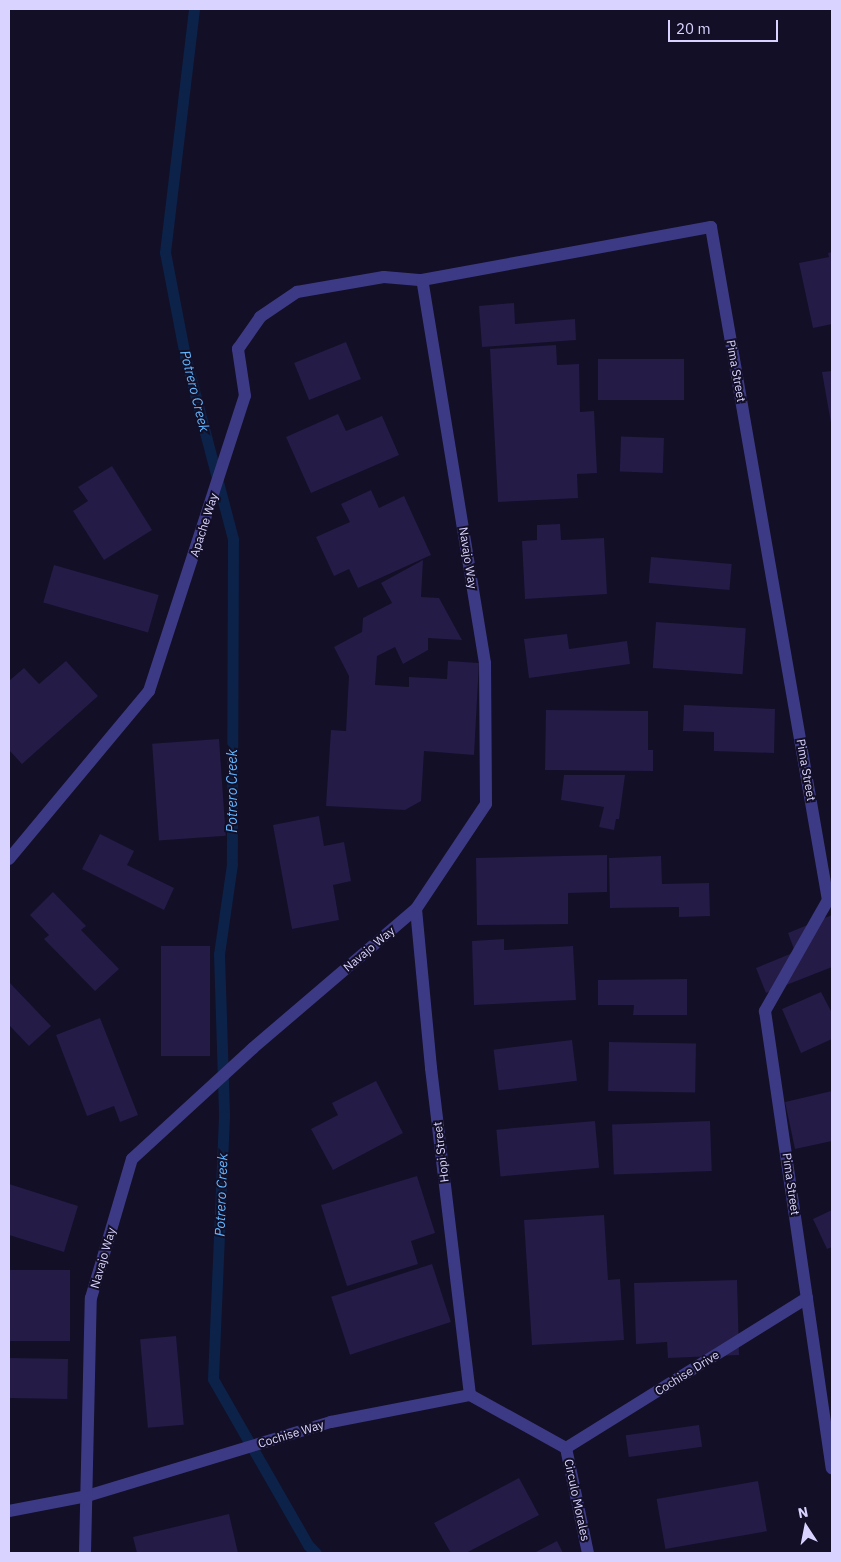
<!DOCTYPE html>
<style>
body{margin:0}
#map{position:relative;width:841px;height:1562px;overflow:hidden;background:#130f26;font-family:"IBM Plex Sans",sans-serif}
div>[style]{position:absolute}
.stream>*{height:11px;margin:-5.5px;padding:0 5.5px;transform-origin:5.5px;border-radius:5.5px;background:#0c2248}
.building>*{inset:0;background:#241b47;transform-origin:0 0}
.minor>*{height:12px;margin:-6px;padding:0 6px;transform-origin:6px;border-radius:6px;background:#3d3a85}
span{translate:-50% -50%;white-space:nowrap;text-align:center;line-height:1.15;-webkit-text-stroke:4px #130f26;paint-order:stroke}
.street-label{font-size:12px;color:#d9d4ff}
.water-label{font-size:14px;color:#62b6ff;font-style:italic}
.frame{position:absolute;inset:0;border:10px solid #d9d4ff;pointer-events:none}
.north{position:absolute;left:781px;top:1502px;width:50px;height:50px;-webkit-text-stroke:4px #130f26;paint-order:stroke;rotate:349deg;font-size:14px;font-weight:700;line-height:20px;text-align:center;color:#d9d4ff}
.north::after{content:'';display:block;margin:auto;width:18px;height:22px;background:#d9d4ff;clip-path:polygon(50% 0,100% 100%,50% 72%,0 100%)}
.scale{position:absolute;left:668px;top:20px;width:110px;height:22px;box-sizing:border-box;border:2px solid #d9d4ff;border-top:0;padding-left:6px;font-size:15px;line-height:18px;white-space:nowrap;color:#d9d4ff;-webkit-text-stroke:4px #130f26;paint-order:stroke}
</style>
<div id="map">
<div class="stream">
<i style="left:194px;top:9px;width:245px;rotate:96.8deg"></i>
<i style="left:165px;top:252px;width:106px;rotate:79.1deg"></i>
<i style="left:185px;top:356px;width:189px;rotate:75.3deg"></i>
<i style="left:233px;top:539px;width:325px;rotate:90.2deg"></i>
<i style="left:232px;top:864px;width:91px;rotate:98.2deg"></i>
<i style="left:219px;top:954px;width:162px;rotate:88.2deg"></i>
<i style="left:224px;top:1116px;width:263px;rotate:92.4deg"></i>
<i style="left:213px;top:1379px;width:191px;rotate:60.2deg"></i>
<i style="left:308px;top:1545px;width:11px;rotate:45deg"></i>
</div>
<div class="building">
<i style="clip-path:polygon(832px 252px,832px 324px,813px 328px,799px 263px,829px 257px,828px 253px)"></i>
<i style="clip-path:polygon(514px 303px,515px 324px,575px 319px,576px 340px,482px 347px,479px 306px)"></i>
<i style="left:346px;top:342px;width:40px;height:56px;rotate:68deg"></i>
<i style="clip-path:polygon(556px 345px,557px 365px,579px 364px,580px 412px,594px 411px,597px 473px,577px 474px,578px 498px,498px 502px,490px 349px)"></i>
<i style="left:598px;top:359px;width:86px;height:41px"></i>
<i style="clip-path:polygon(832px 371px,832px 423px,831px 423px,822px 372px)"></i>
<i style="clip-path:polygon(338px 414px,346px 431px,382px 416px,399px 455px,311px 493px,286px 437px)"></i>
<i style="left:664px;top:438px;width:35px;height:43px;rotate:92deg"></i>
<i style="clip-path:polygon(112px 466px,152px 530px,104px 560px,73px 511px,88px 501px,78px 487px)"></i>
<i style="clip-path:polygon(371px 490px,379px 508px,404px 496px,431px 555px,358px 588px,349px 569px,334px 576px,316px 537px,350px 522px,341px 504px)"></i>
<i style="clip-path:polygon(560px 524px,561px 540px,604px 538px,607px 594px,525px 599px,522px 541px,537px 540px,537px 525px)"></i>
<i style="left:651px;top:557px;width:81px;height:26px;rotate:5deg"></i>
<i style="clip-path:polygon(423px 560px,421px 597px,439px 598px,462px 640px,428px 638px,428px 650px,403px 664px,395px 647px,377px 656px,375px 685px,409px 687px,409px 677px,447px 679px,448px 661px,479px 663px,474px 755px,424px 751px,421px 801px,405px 810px,326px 806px,331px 730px,346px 731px,349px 676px,334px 647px,362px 632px,363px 618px,392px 603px,381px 583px)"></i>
<i style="left:54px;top:565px;width:109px;height:39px;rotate:16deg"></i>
<i style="left:656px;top:622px;width:90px;height:46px;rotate:4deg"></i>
<i style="clip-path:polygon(567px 634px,569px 649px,627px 641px,630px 664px,529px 678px,524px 639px)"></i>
<i style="clip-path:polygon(66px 661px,98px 696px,22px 764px,9px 750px,9px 681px,24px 668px,39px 684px)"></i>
<i style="clip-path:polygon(684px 705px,775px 709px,774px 753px,714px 751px,714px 732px,683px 731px)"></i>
<i style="clip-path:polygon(546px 710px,648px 711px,648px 750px,653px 750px,653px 771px,545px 770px)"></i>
<i style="left:219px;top:739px;width:97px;height:67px;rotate:86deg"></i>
<i style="clip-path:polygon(564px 775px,625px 775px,619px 819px,616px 819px,614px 830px,599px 827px,604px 807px,561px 800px)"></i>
<i style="clip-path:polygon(319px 816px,324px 846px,344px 842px,351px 881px,333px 885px,339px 920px,292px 929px,273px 825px)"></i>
<i style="clip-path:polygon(100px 834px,134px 851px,127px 865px,174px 888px,164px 910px,82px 869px)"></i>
<i style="clip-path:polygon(607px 855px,607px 892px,568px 893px,568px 924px,477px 925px,476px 858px)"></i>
<i style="clip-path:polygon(661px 856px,662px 884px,709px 883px,710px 916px,679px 917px,679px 907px,610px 908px,609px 858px)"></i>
<i style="clip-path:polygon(53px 892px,86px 926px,81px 930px,119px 969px,95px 991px,44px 939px,49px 935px,30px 915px)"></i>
<i style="clip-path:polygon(832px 915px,832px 967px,766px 993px,756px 968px,795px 952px,788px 933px)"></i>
<i style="clip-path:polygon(504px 939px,504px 950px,573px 946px,576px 1000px,474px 1005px,472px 941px)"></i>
<i style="left:161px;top:946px;width:49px;height:110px"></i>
<i style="clip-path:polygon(687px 979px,687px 1015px,633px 1015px,634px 1005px,598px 1005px,598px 980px)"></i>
<i style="clip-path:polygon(9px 982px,51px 1026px,29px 1046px,9px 1025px)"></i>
<i style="clip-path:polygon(821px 992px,832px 1013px,832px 1039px,801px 1053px,782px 1009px)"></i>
<i style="clip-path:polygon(100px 1018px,138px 1115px,120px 1122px,114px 1106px,87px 1116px,56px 1035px)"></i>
<i style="left:572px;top:1040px;width:41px;height:79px;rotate:83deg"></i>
<i style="left:609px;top:1042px;width:87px;height:49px;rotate:1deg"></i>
<i style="clip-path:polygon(376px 1081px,403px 1133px,333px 1170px,311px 1129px,338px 1115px,332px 1103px)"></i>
<i style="clip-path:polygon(832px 1091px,832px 1141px,795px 1149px,785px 1102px)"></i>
<i style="left:595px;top:1121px;width:47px;height:99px;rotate:85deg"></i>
<i style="left:710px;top:1121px;width:50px;height:98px;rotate:88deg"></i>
<i style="clip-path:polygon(417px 1176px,435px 1233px,411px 1241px,418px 1264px,347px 1286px,321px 1205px)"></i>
<i style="clip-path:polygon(9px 1184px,78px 1206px,64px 1252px,9px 1235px)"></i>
<i style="clip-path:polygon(832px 1210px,832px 1247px,827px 1249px,813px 1219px)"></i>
<i style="clip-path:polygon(604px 1215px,608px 1280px,620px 1279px,624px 1340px,532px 1345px,524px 1220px)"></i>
<i style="left:432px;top:1264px;width:61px;height:106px;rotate:72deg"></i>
<i style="left:70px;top:1270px;width:71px;height:61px;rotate:90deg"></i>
<i style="clip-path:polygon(737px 1280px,739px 1355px,668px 1358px,667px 1342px,636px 1344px,634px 1283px)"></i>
<i style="left:176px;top:1336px;width:89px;height:36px;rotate:85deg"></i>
<i style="left:9px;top:1358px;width:59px;height:40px;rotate:1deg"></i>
<i style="left:699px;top:1425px;width:22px;height:74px;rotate:82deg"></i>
<i style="clip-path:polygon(519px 1478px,539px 1515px,466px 1553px,451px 1553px,434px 1523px)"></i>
<i style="left:758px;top:1481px;width:51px;height:103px;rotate:80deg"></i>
<i style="clip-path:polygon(229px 1514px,238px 1553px,137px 1553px,133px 1537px)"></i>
<i style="clip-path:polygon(557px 1541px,563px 1553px,534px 1553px)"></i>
</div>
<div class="minor">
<i style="left:9px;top:859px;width:219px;rotate:-50.2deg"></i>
<i style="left:149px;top:691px;width:310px;rotate:-72deg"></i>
<i style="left:245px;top:396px;width:48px;rotate:-98.5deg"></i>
<i style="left:238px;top:349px;width:39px;rotate:-55deg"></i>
<i style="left:260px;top:317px;width:45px;rotate:-34deg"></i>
<i style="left:297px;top:292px;width:88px;rotate:-9.8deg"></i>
<i style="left:384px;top:277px;width:38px;rotate:5deg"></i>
<i style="left:422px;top:280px;width:294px;rotate:-10.4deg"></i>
<i style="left:711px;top:227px;width:683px;rotate:80.14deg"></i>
<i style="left:828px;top:900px;width:128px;rotate:119.6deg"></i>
<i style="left:765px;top:1011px;width:462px;rotate:81.7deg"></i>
<i style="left:416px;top:909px;width:160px;rotate:84.6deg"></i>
<i style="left:431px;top:1068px;width:329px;rotate:83.2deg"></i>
<i style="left:566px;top:1448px;width:284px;rotate:-31.9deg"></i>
<i style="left:566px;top:1448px;width:107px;rotate:78.2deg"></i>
<i style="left:9px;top:1511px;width:79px;rotate:-10.9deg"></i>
<i style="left:87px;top:1496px;width:255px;rotate:-16.9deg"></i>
<i style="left:331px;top:1422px;width:142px;rotate:-11deg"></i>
<i style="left:470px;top:1395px;width:110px;rotate:28.9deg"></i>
<i style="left:85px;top:1553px;width:255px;rotate:-88.7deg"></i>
<i style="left:91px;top:1298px;width:145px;rotate:-73.6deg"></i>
<i style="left:132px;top:1159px;width:164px;rotate:-42.5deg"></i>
<i style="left:253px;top:1048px;width:214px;rotate:-40.5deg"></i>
<i style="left:416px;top:909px;width:126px;rotate:-56.3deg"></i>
<i style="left:486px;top:804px;width:141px;rotate:-90.4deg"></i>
<i style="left:485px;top:663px;width:388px;rotate:-99.3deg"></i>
</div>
<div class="street-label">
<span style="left:736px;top:371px;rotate:80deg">Pima Street</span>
<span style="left:204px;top:525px;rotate:-72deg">Apache Way</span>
<span style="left:468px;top:558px;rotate:81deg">Navajo Way</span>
<span style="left:806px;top:770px;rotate:80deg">Pima Street</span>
<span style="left:369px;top:949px;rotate:-40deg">Navajo Way</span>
<span style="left:441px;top:1152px;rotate:-97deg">Hopi Street</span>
<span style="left:791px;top:1184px;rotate:82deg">Pima Street</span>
<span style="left:103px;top:1258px;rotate:-74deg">Navajo Way</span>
<span style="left:687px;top:1373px;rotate:-32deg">Cochise Drive</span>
<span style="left:291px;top:1434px;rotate:-17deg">Cochise Way</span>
<span style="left:577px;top:1500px;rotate:78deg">Circulo Morales</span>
</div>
<div class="water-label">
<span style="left:195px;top:391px;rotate:76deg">Potrero Creek</span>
<span style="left:232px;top:791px;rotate:-90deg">Potrero Creek</span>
<span style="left:221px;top:1195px;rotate:-88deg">Potrero Creek</span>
</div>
<div class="frame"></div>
<div class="north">N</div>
<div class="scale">20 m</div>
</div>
